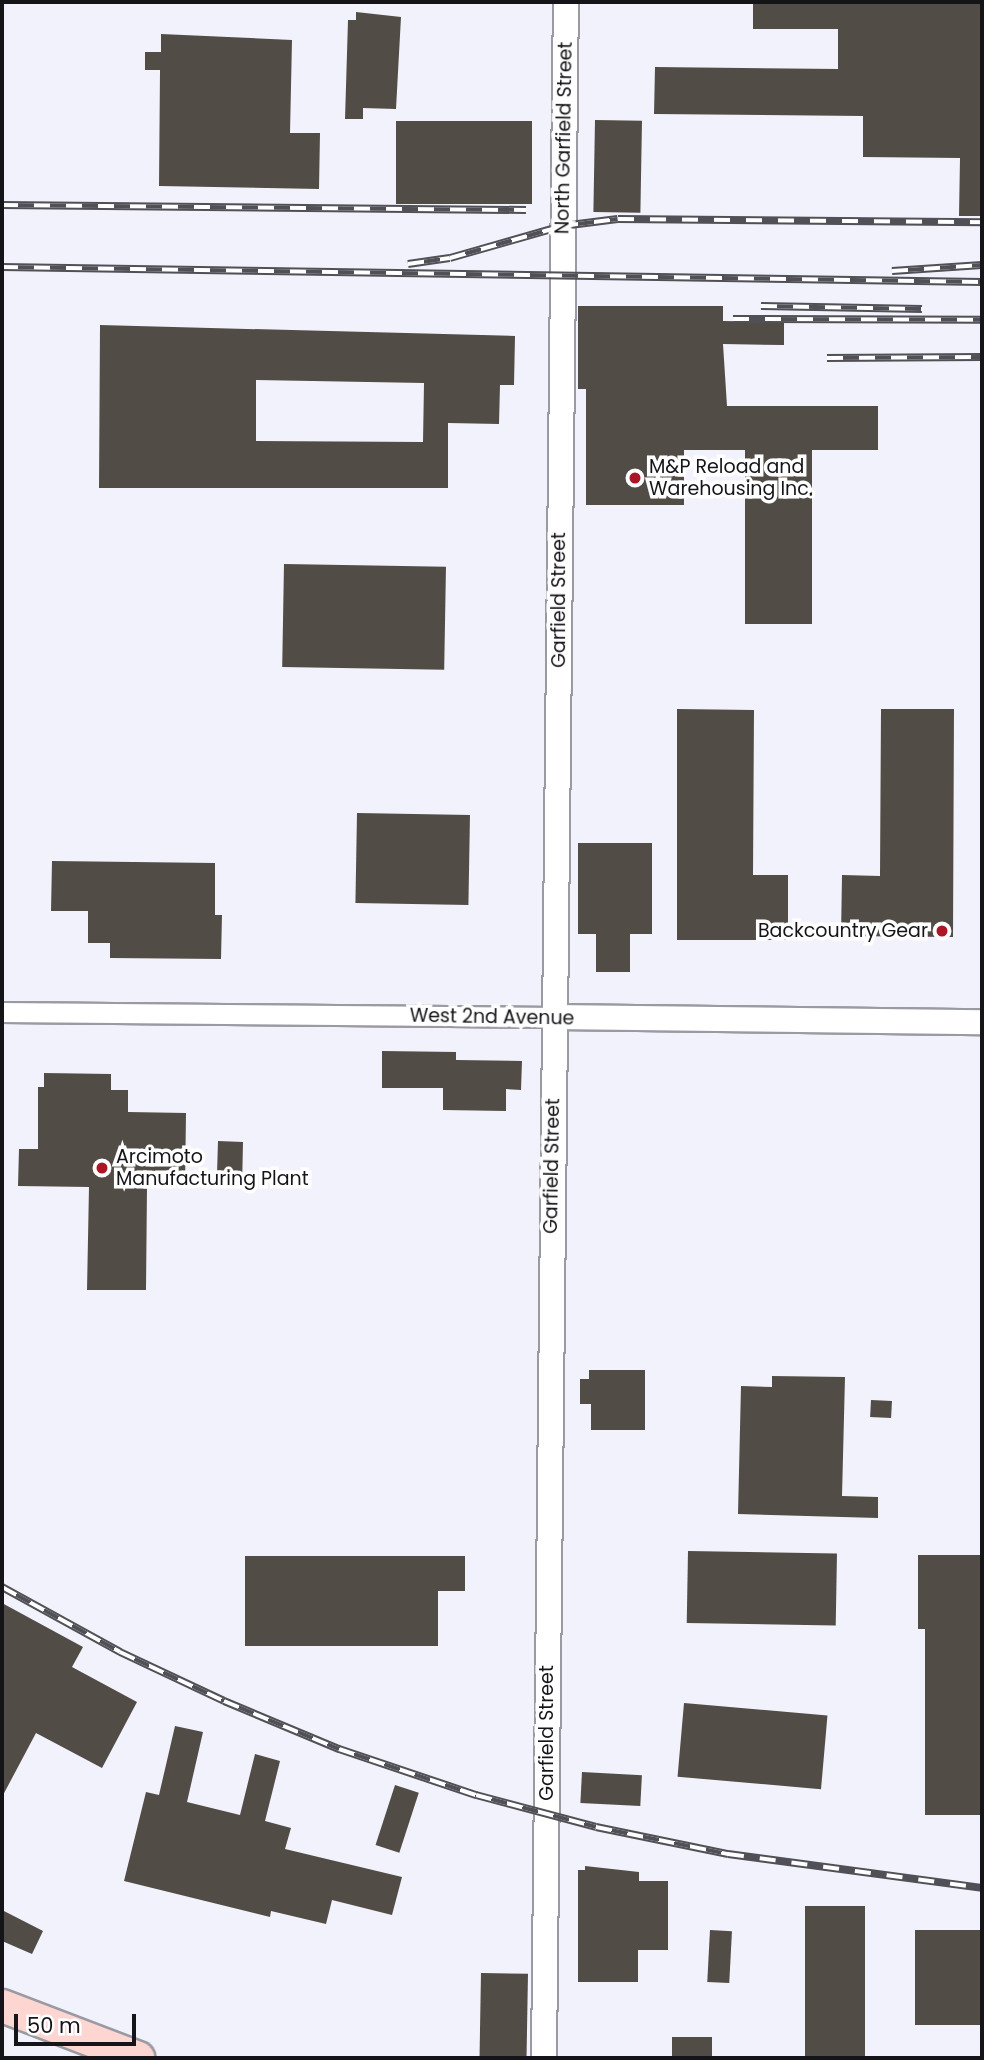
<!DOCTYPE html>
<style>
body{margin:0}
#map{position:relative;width:984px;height:2060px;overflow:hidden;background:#f2f2fc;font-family:Poppins,sans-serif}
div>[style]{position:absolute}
.building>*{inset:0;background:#524c46;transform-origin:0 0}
.roads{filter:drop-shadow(2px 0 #9a9aa3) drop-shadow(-2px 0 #9a9aa3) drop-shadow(0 2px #9a9aa3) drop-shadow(0 -2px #9a9aa3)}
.minor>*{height:19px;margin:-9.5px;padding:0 9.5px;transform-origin:9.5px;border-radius:9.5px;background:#fff}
.tertiary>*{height:24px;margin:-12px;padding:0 12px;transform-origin:12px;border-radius:12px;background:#fff}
.primary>*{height:32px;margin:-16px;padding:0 16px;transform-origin:16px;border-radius:16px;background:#fdd5d1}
.rail>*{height:8px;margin-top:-4px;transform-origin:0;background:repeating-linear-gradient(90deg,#fff 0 16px,#505056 0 32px);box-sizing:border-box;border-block:2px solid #505056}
.dots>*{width:19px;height:19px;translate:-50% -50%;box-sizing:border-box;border:4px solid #fff;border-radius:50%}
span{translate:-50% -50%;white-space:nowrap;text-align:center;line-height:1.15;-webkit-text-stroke:7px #fff;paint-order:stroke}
.street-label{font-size:19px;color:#151519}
.poi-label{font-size:19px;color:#151519}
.left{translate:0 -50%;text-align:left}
.right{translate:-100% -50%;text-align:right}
.frame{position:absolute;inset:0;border:4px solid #151519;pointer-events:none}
.scale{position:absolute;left:14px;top:2014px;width:122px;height:32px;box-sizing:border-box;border:4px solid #151519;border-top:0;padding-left:9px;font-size:21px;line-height:24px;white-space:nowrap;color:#151519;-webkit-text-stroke:5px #fff;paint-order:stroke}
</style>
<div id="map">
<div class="building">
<i style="clip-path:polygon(753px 2px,982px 2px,982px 216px,959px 216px,960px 158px,863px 157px,863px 116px,654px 114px,655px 67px,838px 69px,838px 29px,753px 29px)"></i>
<i style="clip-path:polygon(356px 12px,401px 17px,396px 109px,363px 108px,363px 119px,345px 119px,348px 20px,356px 20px)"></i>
<i style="clip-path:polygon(161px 34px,292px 40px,290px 133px,320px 133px,319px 189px,159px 186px,160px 70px,145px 70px,145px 52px,161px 52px)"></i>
<i style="left:595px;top:120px;width:47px;height:92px;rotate:1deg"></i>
<i style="left:396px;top:121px;width:136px;height:83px"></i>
<i style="clip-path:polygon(578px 306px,723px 306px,723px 321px,784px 322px,784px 345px,723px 344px,727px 406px,878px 406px,878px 450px,812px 450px,812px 624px,745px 624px,745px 450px,684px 450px,684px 505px,586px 505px,586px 389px,578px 389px)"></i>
<i style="clip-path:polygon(evenodd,100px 325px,515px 336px,514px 385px,500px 385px,499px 424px,448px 423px,448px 488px,99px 488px,100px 325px,256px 380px,424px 383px,423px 442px,256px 441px,256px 380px)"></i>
<i style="left:284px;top:564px;width:162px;height:103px;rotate:1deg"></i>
<i style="clip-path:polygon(677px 709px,754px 710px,753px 875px,788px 875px,788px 940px,677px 940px)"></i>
<i style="clip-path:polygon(881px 709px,954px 709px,953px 937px,841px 936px,842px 875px,880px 876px)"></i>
<i style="left:357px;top:813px;width:113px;height:90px;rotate:1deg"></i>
<i style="clip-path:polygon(578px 843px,652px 843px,652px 934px,630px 934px,630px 972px,596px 972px,596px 934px,578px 934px)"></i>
<i style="clip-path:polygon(52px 861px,215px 863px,215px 915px,222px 915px,221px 959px,110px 958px,110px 943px,88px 943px,88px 911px,51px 911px)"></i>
<i style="clip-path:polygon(382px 1051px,456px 1052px,456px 1060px,522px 1061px,521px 1090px,506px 1089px,506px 1111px,443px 1110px,443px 1088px,382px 1088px)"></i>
<i style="clip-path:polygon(44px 1073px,111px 1074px,111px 1090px,128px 1090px,128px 1112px,186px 1113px,185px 1187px,147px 1187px,146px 1290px,87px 1290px,89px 1187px,18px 1186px,19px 1149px,38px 1149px,38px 1087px,44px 1087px)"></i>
<i style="clip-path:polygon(218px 1141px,243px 1142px,242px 1188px,224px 1188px,224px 1174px,217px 1174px)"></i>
<i style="clip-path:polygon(589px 1370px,645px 1370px,645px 1430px,591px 1430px,591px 1404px,580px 1404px,580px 1379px,589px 1379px)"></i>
<i style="clip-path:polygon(772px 1376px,845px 1377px,842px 1496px,878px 1497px,878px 1518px,738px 1514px,741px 1386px,772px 1387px)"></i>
<i style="left:871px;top:1400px;width:21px;height:17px;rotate:3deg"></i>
<i style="left:688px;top:1551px;width:149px;height:72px;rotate:1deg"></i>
<i style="clip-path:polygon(918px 1555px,982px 1555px,982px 1815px,925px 1815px,925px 1629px,918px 1629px)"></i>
<i style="clip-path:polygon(245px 1556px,465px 1556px,465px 1591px,438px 1591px,438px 1646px,245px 1646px)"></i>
<i style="clip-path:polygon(2px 1603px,83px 1647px,72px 1667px,137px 1702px,102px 1768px,36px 1733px,2px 1797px)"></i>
<i style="left:684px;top:1703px;width:144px;height:74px;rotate:5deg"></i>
<i style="clip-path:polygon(175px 1726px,203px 1732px,187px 1802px,240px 1815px,255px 1754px,280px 1761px,265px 1821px,291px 1828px,285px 1849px,402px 1877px,392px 1915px,332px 1900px,326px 1924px,271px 1911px,270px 1917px,124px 1881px,146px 1792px,159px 1795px)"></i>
<i style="left:582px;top:1772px;width:60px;height:31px;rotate:3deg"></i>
<i style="left:395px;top:1785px;width:25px;height:63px;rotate:18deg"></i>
<i style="clip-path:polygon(585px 1866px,639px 1872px,639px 1881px,668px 1881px,668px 1950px,638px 1950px,638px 1982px,578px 1982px,578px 1870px,585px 1870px)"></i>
<i style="left:805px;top:1906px;width:60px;height:152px"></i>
<i style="clip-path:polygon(2px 1910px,43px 1931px,32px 1954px,2px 1941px)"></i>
<i style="left:710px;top:1930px;width:22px;height:52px;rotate:3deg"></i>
<i style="left:915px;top:1930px;width:67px;height:95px"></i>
<i style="left:481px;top:1973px;width:47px;height:85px;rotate:1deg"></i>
<i style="left:672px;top:2037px;width:40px;height:21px"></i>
</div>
<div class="roads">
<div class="minor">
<i style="left:2px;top:1012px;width:553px;rotate:0.52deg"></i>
</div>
<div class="tertiary">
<i style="left:555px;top:1017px;width:427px;rotate:0.7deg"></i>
<i style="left:544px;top:2058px;width:2056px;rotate:-89.39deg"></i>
</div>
<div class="primary">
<i style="left:2px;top:2006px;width:146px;rotate:20.9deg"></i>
</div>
</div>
<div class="rail">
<i style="left:2px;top:205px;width:524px;rotate:0.55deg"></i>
<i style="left:408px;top:264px;width:42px;rotate:-8.1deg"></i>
<i style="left:450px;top:258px;width:116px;rotate:-15.9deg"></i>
<i style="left:562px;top:226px;width:56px;rotate:-7.1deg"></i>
<i style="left:618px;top:219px;width:364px;rotate:0.5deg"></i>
<i style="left:2px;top:267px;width:980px;rotate:0.88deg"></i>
<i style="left:892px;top:271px;width:90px;rotate:-3.8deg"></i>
<i style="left:761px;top:306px;width:161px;rotate:1.1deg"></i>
<i style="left:733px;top:319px;width:249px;rotate:0.2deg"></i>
<i style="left:827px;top:358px;width:155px;rotate:-0.4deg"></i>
<i style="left:2px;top:1587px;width:135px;rotate:28.8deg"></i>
<i style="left:120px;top:1652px;width:115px;rotate:25.2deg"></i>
<i style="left:224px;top:1701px;width:125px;rotate:22.7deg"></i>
<i style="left:339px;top:1749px;width:145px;rotate:18.6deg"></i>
<i style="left:476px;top:1795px;width:124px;rotate:14.9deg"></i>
<i style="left:596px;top:1827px;width:135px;rotate:11.6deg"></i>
<i style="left:728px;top:1854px;width:256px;rotate:7.6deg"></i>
</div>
<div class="dots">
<i style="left:635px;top:478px;background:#ab1626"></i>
<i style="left:942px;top:931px;background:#ab1626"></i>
<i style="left:102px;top:1168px;background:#ab1626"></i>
</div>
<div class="street-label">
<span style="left:564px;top:138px;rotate:-89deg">North Garfield Street</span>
<span style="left:559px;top:600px;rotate:-90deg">Garfield Street</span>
<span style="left:492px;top:1017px;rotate:1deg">West 2nd Avenue</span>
<span style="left:552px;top:1166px;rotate:-89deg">Garfield Street</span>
<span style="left:547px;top:1733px;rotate:-90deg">Garfield Street</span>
</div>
<div class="poi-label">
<span class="left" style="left:649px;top:478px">M&amp;P Reload and<br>Warehousing Inc.</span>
<span class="right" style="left:928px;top:931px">Backcountry Gear</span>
<span class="left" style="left:116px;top:1168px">Arcimoto<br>Manufacturing Plant</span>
</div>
<div class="frame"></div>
<div class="scale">50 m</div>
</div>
